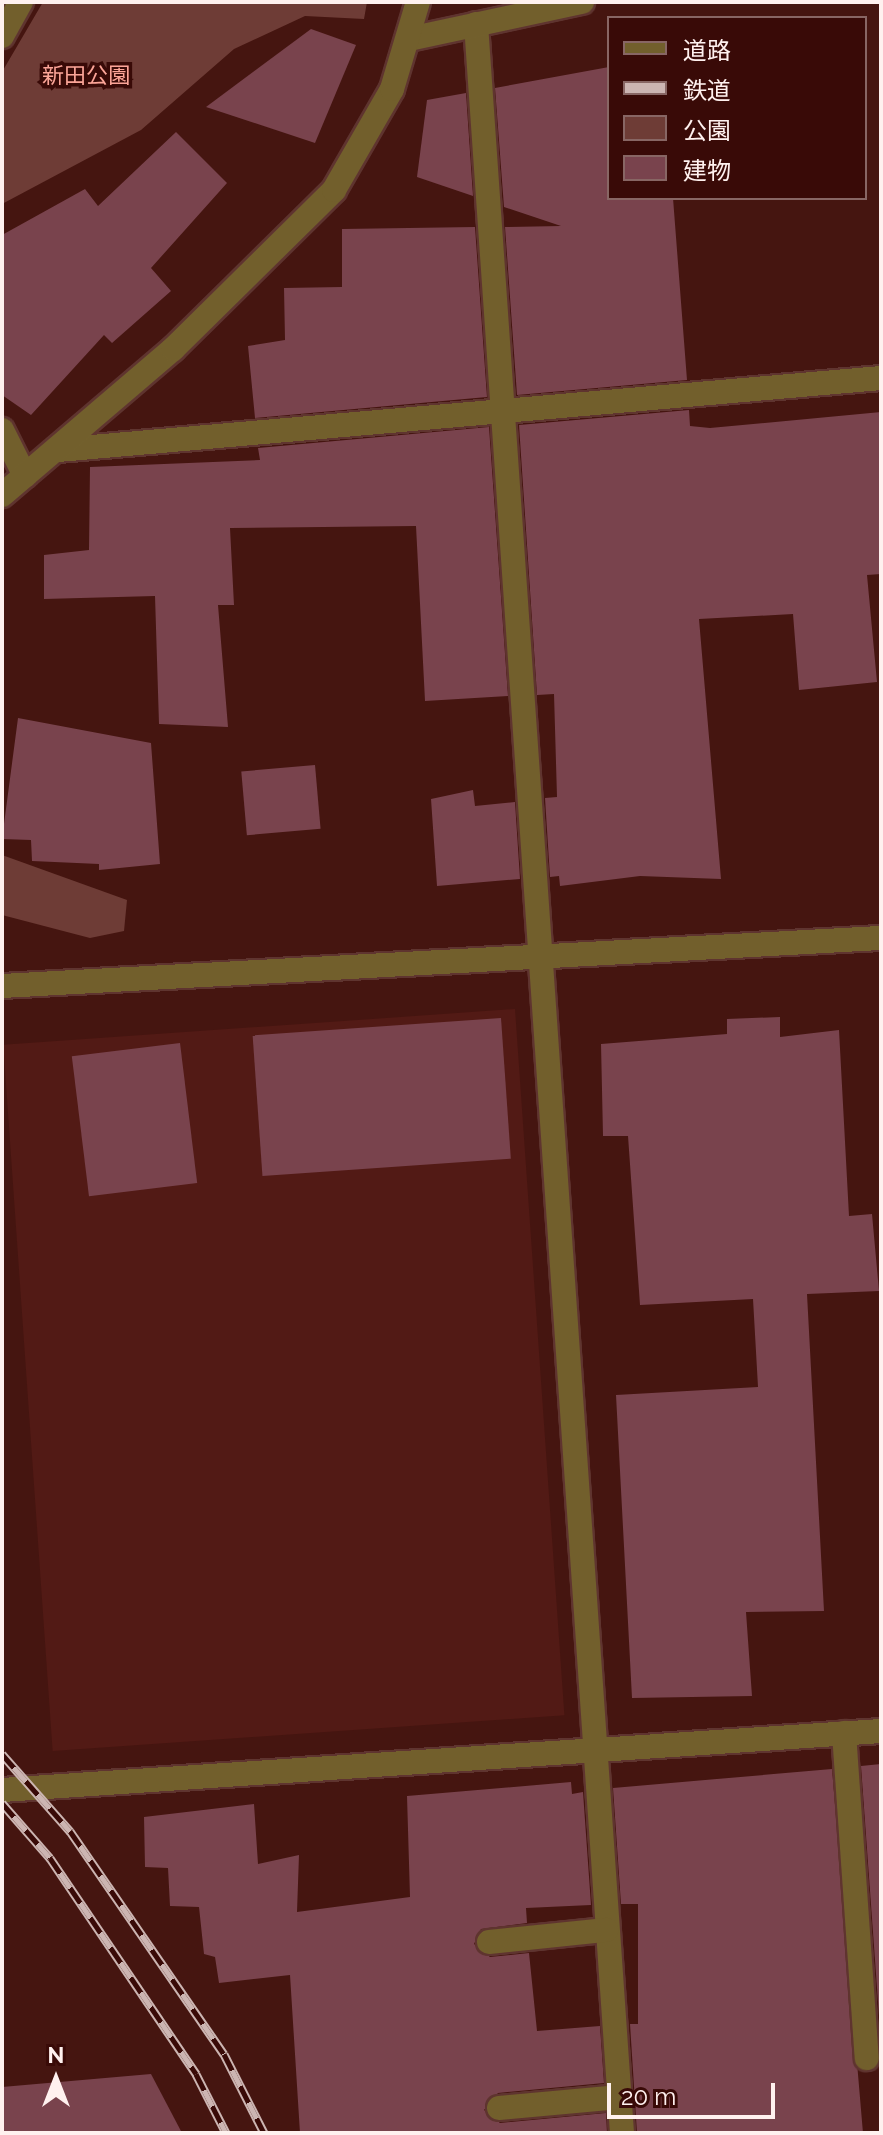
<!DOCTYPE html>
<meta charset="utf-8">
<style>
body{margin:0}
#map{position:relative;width:883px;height:2135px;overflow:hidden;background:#451510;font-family:Raleway,"Noto Sans JP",sans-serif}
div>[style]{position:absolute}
.built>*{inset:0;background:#521a15;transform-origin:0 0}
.green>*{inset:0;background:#6e3c36}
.building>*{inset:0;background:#79434d;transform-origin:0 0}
.roads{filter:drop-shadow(2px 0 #5f342f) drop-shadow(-2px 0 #5f342f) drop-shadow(0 2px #5f342f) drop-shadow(0 -2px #5f342f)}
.minor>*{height:24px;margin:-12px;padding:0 12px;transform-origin:12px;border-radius:12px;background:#725f2c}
.rail>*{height:9px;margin-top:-4.5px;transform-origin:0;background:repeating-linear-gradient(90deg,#390a07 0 18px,#ccb5b2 0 36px);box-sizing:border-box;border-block:2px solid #ccb5b2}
span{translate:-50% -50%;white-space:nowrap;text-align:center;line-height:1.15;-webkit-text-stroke:7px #390a07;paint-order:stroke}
.park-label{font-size:22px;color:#fca598}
.frame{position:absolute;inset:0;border:4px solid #fff1ef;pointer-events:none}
.legend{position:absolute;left:607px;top:16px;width:260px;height:184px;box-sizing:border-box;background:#390a07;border:2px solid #886664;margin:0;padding:10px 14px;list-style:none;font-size:24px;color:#fff1ef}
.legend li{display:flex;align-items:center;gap:16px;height:40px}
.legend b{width:40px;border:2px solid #886664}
.north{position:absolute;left:16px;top:2039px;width:80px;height:80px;-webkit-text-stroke:6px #390a07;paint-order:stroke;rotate:0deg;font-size:22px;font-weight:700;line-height:32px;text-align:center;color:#fff1ef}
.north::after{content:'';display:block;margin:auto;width:28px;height:36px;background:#fff1ef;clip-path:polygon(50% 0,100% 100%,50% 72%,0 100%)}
.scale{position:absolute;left:607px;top:2083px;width:168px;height:36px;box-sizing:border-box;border:4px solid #fff1ef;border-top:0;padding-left:10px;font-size:24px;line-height:28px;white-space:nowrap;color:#fff1ef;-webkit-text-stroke:6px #390a07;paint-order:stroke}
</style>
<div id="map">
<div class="built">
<i style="left:515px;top:1009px;width:708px;height:513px;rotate:86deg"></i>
</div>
<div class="green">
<i style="clip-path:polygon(43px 2px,367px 2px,364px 19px,305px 16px,234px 49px,141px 130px,2px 204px,2px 72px)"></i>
<i style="clip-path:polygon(2px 855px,127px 900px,124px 931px,90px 938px,2px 915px)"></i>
</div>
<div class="building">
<i style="clip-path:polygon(311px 29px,356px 45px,315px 143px,206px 107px)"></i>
<i style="clip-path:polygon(609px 67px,609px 198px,673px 198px,687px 380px,517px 395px,505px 227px,561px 226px,504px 207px,495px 88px)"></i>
<i style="clip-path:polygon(466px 93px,473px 196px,417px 177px,427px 100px)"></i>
<i style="clip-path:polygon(176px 132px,227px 183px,151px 268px,171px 291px,112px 343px,104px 335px,31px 415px,2px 395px,2px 235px,85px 189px,98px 206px)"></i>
<i style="clip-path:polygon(475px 227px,487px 397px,255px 418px,248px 346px,285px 340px,284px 288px,342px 287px,342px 229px)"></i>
<i style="clip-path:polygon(689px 410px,690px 426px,710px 428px,881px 412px,881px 574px,867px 575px,877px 682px,799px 690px,793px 614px,699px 619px,721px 879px,640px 876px,560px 886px,559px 876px,550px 877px,545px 798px,557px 797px,554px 694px,537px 695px,519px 425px)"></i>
<i style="clip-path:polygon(489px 427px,508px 696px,425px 701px,416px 526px,230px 528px,234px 605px,218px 605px,228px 727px,159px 724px,155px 596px,44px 599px,44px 555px,89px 550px,90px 467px,260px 460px,258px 448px)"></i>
<i style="clip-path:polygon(18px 718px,151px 743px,160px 864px,99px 870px,99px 864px,32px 861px,31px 840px,2px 839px)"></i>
<i style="left:315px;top:765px;width:64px;height:74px;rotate:85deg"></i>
<i style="clip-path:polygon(473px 790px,475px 806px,515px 802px,520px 879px,437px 886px,431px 799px)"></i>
<i style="clip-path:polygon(780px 1017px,780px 1037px,839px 1030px,849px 1216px,872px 1214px,879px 1291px,807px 1294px,824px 1611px,746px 1612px,752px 1696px,632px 1698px,616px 1395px,758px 1387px,753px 1299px,640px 1305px,628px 1136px,603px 1136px,601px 1044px,727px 1034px,727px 1019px)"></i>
<i style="left:501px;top:1018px;width:141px;height:249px;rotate:86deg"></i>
<i style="left:180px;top:1043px;width:141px;height:109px;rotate:83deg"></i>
<i style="clip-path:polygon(881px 1764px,881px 2043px,861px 1766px)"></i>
<i style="clip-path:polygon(832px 1769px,863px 2133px,637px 2133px,630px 2024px,638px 2024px,638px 1904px,621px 1904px,613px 1788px)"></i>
<i style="clip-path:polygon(571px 1782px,572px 1794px,583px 1792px,591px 1905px,526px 1908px,527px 1923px,481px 1929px,474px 1944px,490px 1957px,529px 1953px,537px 2031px,600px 2026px,604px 2083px,498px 2093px,484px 2110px,500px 2123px,606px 2113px,607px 2133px,300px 2133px,290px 1975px,219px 1983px,215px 1957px,204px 1954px,199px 1907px,170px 1906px,168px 1868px,145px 1867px,144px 1817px,254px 1804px,258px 1864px,299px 1855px,297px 1912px,410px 1897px,407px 1796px)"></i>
<i style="clip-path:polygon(151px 2074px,182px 2133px,2px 2133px,2px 2087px)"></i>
</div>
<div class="roads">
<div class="minor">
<i style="left:476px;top:24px;width:2114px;rotate:86.04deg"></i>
<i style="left:2px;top:36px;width:39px;rotate:-61deg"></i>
<i style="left:409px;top:39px;width:177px;rotate:-12.1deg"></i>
<i style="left:2px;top:430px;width:51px;rotate:63.4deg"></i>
<i style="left:58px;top:450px;width:826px;rotate:-5deg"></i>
<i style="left:2px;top:495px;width:225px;rotate:-40.5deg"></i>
<i style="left:173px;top:349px;width:226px;rotate:-44.6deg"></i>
<i style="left:334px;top:190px;width:116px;rotate:-60.1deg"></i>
<i style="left:392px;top:89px;width:91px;rotate:-73.4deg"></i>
<i style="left:2px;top:986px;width:880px;rotate:-3.13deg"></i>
<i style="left:844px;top:1733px;width:326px;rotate:86deg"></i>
<i style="left:2px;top:1790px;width:881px;rotate:-3.84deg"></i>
<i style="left:489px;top:1942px;width:118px;rotate:-5.9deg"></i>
<i style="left:499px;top:2108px;width:121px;rotate:-5.2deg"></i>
</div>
</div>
<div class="rail">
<i style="left:2px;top:1754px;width:103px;rotate:48.6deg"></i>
<i style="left:70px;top:1831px;width:271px;rotate:55.4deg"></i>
<i style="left:224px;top:2054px;width:89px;rotate:63.1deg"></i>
<i style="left:2px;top:1803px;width:73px;rotate:48.9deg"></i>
<i style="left:50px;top:1858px;width:261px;rotate:55.9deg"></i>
<i style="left:196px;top:2074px;width:66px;rotate:63deg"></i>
</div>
<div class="park-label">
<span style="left:86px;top:76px">新田公園</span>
</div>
<div class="frame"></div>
<ul class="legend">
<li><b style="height:10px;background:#725f2c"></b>道路</li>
<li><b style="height:10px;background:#ccb5b2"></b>鉄道</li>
<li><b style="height:22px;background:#6e3c36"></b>公園</li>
<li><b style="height:22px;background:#79434d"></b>建物</li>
</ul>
<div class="north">N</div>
<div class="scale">20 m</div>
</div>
